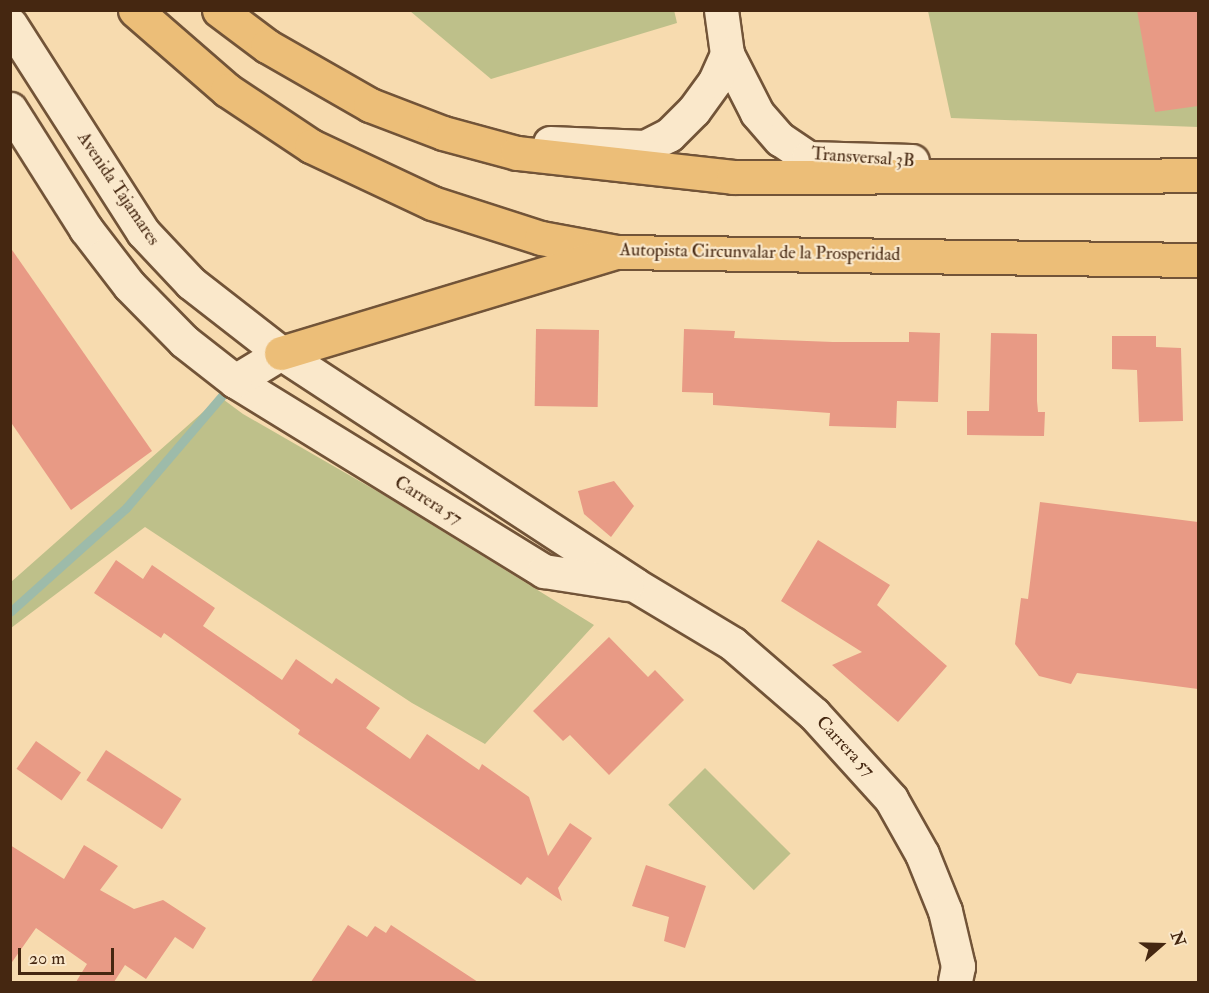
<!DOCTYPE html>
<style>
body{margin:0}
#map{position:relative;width:1209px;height:993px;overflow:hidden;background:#f7dbaf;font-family:"IM FELL Double Pica",serif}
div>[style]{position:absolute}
.green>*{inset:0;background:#bec08a;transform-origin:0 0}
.stream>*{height:9px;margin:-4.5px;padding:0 4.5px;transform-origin:4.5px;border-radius:4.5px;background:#9dbbaa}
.building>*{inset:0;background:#e89a85;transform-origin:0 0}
.roads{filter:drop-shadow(2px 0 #725438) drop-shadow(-2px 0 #725438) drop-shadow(0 2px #725438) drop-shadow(0 -2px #725438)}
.street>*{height:33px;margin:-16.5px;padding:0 16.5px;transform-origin:16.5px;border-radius:16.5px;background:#fae8cb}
.secondary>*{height:33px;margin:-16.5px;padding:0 16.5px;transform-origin:16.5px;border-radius:16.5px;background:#fae8cb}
.highway>*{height:33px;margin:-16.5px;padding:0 16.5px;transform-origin:16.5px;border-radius:16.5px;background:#ecbe78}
span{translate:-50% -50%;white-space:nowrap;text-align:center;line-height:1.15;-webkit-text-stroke:4.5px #fae8cb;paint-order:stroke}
.street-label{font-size:18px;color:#452711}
.frame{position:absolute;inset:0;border:12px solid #452711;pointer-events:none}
.north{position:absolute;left:1131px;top:915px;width:60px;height:60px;-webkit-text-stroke:4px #fae8cb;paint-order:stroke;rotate:70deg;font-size:16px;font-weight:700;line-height:24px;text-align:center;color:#452711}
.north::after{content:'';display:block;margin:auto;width:21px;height:27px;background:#452711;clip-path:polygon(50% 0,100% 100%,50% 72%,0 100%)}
.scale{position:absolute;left:18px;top:948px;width:96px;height:27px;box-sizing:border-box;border:3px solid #452711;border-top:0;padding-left:8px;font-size:18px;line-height:21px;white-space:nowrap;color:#452711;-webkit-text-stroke:4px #fae8cb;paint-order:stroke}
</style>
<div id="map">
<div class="green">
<i style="clip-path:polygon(674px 10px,677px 23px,491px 79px,410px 11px)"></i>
<i style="clip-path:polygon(928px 11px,1198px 11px,1198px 127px,951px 118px)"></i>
<i style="clip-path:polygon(220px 397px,243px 414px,382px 494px,594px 625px,485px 744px,412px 703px,145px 527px,11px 628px,11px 582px)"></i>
<i style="left:705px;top:768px;width:121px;height:52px;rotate:45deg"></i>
</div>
<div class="stream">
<i style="left:10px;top:612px;width:156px;rotate:-41.9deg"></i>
<i style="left:126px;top:508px;width:163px;rotate:-49.5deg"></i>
</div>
<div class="building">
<i style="clip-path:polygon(1137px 10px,1198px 10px,1198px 106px,1155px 112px)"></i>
<i style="clip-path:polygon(10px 247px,152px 451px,71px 510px,10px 421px)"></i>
<i style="left:536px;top:329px;width:63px;height:77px;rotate:1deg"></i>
<i style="clip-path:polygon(684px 329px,735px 331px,734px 338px,833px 342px,909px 342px,909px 332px,940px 333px,938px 402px,897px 401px,896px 428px,829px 426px,830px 413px,713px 405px,713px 393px,682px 392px)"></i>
<i style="clip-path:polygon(991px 333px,1037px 334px,1037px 401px,1038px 412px,1045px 412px,1044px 436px,967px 435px,967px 411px,989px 411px)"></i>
<i style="clip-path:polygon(1112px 336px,1156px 336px,1156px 347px,1181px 348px,1183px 421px,1139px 422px,1137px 370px,1112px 369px)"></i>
<i style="clip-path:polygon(614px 481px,634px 506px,611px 537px,584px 514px,578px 491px)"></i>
<i style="clip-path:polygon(1040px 502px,1198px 522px,1198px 689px,1077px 673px,1071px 684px,1039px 676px,1015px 644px,1021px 598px,1028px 599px)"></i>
<i style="clip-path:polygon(818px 540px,890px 585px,877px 605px,947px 666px,898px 722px,832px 665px,862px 652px,781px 601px)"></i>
<i style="clip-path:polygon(116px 560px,143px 579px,152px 565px,215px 608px,203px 626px,282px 680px,296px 659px,332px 684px,336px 678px,380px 708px,366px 728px,410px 759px,427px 734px,479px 770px,482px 764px,529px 797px,548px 856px,570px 823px,592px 838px,558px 888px,562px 901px,527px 877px,521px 885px,298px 734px,300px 730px,164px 633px,161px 638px,94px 593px)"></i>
<i style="clip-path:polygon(609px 637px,648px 677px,655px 670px,684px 700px,609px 775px,570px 735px,563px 741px,533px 711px)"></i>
<i style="left:36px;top:741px;width:55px;height:34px;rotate:35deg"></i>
<i style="left:106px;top:750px;width:90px;height:36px;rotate:33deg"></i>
<i style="clip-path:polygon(10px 845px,64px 879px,84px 845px,118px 866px,100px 890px,134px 909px,163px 900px,206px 928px,193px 949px,175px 937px,146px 979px,125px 965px,114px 982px,76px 982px,87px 964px,36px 928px,10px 965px)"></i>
<i style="clip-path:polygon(646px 865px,706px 886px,685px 948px,664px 941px,669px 917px,632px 906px)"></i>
<i style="clip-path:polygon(348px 925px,367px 937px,375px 926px,386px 933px,391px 925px,478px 982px,311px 982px)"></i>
</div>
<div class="roads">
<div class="street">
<i style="left:721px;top:10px;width:44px;rotate:82.2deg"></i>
<i style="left:727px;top:54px;width:66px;rotate:63deg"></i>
<i style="left:757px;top:113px;width:35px;rotate:49deg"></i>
<i style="left:780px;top:139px;width:34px;rotate:34deg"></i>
<i style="left:808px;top:158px;width:104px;rotate:1.7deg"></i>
<i style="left:550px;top:143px;width:95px;rotate:2.4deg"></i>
<i style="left:645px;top:147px;width:27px;rotate:-27deg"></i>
<i style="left:669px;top:135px;width:35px;rotate:-45deg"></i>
<i style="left:694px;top:110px;width:36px;rotate:-54deg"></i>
<i style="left:715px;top:81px;width:30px;rotate:-66deg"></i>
<i style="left:281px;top:353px;width:423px;rotate:33.2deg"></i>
<i style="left:635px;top:585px;width:114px;rotate:31deg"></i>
<i style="left:733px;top:644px;width:107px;rotate:40.8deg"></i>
<i style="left:814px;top:714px;width:115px;rotate:47.8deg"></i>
<i style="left:891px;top:799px;width:63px;rotate:60.6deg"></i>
<i style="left:922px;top:854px;width:61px;rotate:68deg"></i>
<i style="left:945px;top:911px;width:57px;rotate:76.7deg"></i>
<i style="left:958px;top:966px;width:16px;rotate:101deg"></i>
<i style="left:235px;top:381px;width:363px;rotate:31.6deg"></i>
<i style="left:544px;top:571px;width:84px;rotate:8.9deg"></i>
</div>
<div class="secondary">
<i style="left:10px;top:24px;width:247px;rotate:57.4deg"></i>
<i style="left:143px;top:232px;width:70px;rotate:46.7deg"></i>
<i style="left:191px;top:283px;width:114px;rotate:37.9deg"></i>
<i style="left:281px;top:353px;width:54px;rotate:148.7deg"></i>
<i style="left:235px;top:381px;width:65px;rotate:-141.9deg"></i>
<i style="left:184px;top:341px;width:78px;rotate:-134.5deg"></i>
<i style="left:129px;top:285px;width:71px;rotate:-127.5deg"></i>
<i style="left:86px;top:229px;width:142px;rotate:-122.3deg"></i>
</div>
<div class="highway">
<i style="left:135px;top:10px;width:122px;rotate:41deg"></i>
<i style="left:227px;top:90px;width:101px;rotate:33.7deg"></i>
<i style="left:311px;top:146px;width:134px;rotate:25.2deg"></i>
<i style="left:432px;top:203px;width:114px;rotate:17.8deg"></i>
<i style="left:541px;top:238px;width:77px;rotate:10.4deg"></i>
<i style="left:617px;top:252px;width:581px;rotate:0.79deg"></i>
<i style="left:219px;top:10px;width:60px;rotate:36.9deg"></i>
<i style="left:267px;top:46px;width:119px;rotate:29.8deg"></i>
<i style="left:370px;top:105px;width:78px;rotate:21deg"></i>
<i style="left:443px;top:133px;width:77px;rotate:15.1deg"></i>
<i style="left:517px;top:153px;width:217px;rotate:6.3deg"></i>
<i style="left:733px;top:177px;width:465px;rotate:-0.2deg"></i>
<i style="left:281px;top:353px;width:347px;rotate:-16.8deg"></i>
</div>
</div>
<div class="street-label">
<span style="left:863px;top:158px;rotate:4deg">Transversal 3B</span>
<span style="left:118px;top:189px;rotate:56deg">Avenida Tajamares</span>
<span style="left:760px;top:253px;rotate:1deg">Autopista Circunvalar de la Prosperidad</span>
<span style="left:428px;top:501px;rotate:32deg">Carrera 57</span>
<span style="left:845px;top:747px;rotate:47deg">Carrera 57</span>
</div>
<div class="frame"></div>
<div class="north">N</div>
<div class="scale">20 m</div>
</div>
